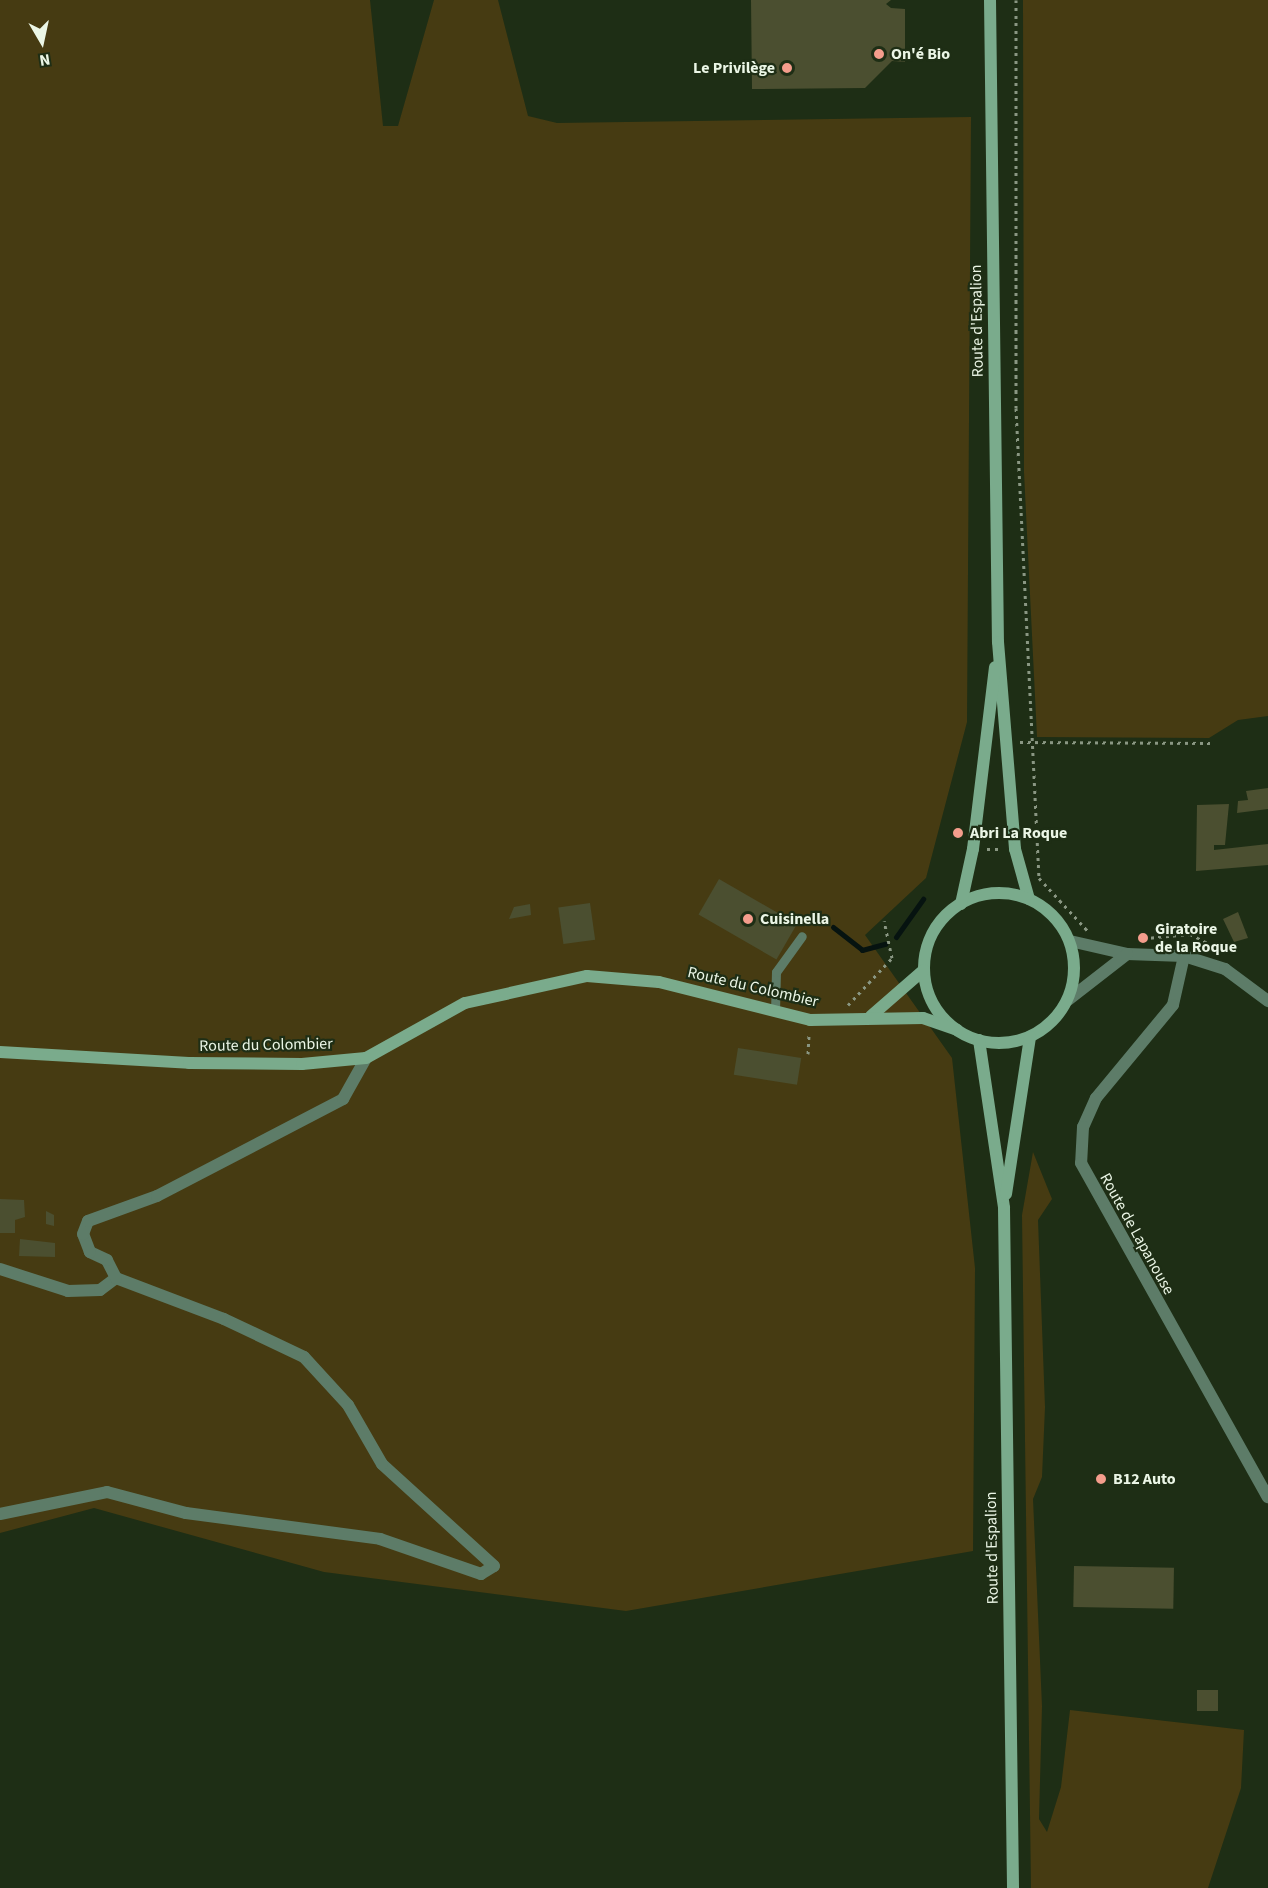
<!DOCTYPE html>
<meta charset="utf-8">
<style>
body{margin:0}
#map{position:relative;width:1268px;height:1888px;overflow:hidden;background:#1e2e15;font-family:"Source Sans 3",sans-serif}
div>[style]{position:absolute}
.green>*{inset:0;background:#463b12}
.stream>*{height:5px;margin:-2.5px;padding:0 2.5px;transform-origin:2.5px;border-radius:2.5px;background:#061310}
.building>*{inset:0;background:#4b4f30;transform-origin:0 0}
.path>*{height:3px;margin-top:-1.5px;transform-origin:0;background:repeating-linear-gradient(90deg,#8a9783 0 3px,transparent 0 7.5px)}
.lane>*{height:9px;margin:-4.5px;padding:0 4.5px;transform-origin:4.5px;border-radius:4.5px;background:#5d7c68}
.street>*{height:12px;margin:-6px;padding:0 6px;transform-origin:6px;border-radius:6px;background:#5d7c68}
.secondary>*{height:12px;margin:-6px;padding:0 6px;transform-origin:6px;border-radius:6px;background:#7aab8c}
.secondary>.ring{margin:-6px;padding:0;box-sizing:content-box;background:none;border:12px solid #7aab8c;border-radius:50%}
.dots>*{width:16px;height:16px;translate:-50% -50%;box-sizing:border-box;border:3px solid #1e2e15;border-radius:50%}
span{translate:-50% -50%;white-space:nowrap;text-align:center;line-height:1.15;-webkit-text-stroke:4.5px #1e2e15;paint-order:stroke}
.poi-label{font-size:16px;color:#ebf6e6;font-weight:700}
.left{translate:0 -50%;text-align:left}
.right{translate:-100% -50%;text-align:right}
.street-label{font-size:16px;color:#ebf6e6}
.north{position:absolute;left:12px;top:12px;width:60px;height:60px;-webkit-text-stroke:4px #1e2e15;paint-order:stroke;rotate:171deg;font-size:16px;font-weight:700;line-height:24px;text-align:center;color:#ebf6e6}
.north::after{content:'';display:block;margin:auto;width:21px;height:27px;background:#ebf6e6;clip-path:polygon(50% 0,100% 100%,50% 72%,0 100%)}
</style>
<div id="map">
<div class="green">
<i style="clip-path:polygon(0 0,370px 0,383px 126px,398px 126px,434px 0,498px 0,528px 116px,557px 123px,971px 117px,967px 722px,926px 878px,865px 935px,952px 1058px,975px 1268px,973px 1551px,626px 1611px,324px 1572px,94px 1508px,0 1533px)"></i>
<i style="clip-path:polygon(1023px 0,1268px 0,1268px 716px,1238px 720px,1209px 738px,1037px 737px,1024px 472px)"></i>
<i style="clip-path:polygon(1033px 1152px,1052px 1199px,1038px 1220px,1045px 1407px,1042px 1477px,1033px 1499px,1042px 1706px,1039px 1819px,1047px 1832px,1061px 1787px,1070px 1710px,1244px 1730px,1241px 1788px,1208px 1888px,1031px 1888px,1022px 1215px)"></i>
</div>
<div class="stream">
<i style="left:833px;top:927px;width:37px;rotate:38deg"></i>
<i style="left:862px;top:950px;width:24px;rotate:-15deg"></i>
<i style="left:896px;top:937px;width:47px;rotate:-54.6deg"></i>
</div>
<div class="building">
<i style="clip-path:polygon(751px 0,891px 0,886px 4px,891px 8px,905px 9px,905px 62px,892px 61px,865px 88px,752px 89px)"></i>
<i style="clip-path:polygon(1268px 788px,1268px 809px,1237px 813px,1238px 801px,1248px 800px,1246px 791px)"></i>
<i style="clip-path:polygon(1229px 804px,1225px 845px,1214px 845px,1214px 850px,1268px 844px,1268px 865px,1196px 871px,1197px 805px)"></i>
<i style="left:719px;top:879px;width:90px;height:41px;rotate:30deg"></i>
<i style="left:590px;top:903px;width:37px;height:32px;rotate:82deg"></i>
<i style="clip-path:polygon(530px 904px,531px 915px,509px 919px,514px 907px)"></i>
<i style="clip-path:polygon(1238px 912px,1248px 938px,1234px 942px,1223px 919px)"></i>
<i style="left:738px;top:1048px;width:64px;height:27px;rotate:9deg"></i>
<i style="clip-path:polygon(0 1199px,24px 1200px,25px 1217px,15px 1220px,15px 1233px,0 1233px)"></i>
<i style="clip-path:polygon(46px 1211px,54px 1215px,54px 1226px,46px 1224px)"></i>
<i style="clip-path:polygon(20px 1239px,55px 1243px,55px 1257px,19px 1256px)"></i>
<i style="left:1074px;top:1566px;width:100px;height:41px;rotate:1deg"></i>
<i style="left:1197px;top:1690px;width:21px;height:21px"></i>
</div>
<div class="path">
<i style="left:1016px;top:0;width:408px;rotate:90deg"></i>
<i style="left:1016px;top:408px;width:471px;rotate:87.2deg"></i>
<i style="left:1039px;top:878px;width:71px;rotate:47.3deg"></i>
<i style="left:1020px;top:742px;width:190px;rotate:0.3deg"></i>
<i style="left:987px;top:849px;width:14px"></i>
<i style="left:1136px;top:939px;width:54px;rotate:-5.3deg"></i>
<i style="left:1190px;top:934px;width:44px;rotate:27.1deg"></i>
<i style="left:848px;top:1005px;width:64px;rotate:-46.9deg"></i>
<i style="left:892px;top:958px;width:38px;rotate:-102deg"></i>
<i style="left:808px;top:1054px;width:21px;rotate:-87deg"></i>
</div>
<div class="lane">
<i style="left:775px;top:1012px;width:40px;rotate:-88.6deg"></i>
<i style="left:776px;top:972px;width:44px;rotate:-54.2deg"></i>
</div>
<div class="street">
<i style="left:1070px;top:941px;width:58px;rotate:12.8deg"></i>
<i style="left:1127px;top:954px;width:57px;rotate:2deg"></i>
<i style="left:1184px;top:956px;width:43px;rotate:17.6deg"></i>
<i style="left:1225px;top:969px;width:54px;rotate:36.7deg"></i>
<i style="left:1184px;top:956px;width:50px;rotate:102.7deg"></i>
<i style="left:1173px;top:1005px;width:121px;rotate:129.6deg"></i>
<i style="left:1096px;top:1098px;width:32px;rotate:114deg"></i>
<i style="left:1083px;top:1127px;width:36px;rotate:93deg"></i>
<i style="left:1081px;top:1163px;width:383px;rotate:60.8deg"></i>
<i style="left:1068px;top:1000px;width:75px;rotate:-37.9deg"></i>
<i style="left:0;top:1269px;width:71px;rotate:17.9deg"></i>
<i style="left:68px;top:1291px;width:32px;rotate:-2deg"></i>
<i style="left:100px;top:1290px;width:20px;rotate:-37deg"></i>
<i style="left:0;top:1514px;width:109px;rotate:-11.6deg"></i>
<i style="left:107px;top:1492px;width:82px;rotate:14.9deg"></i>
<i style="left:186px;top:1513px;width:196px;rotate:7.6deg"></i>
<i style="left:380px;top:1539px;width:107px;rotate:19.1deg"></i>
<i style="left:481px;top:1574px;width:15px;rotate:-32deg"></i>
<i style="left:494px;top:1566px;width:151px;rotate:-137.7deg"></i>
<i style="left:382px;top:1464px;width:68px;rotate:-120deg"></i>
<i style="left:348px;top:1405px;width:65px;rotate:-132.5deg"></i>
<i style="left:304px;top:1357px;width:89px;rotate:-154.6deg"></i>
<i style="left:224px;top:1319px;width:116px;rotate:-159.2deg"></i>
<i style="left:116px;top:1278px;width:20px;rotate:-117deg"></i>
<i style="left:107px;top:1260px;width:19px;rotate:-155deg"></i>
<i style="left:90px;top:1252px;width:19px;rotate:-111deg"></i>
<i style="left:83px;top:1234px;width:14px;rotate:-69deg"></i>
<i style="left:88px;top:1221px;width:73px;rotate:-19.9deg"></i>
<i style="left:157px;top:1196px;width:210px;rotate:-27.5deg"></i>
<i style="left:343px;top:1099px;width:47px;rotate:-60.7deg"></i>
</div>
<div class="secondary">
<i style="left:990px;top:0;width:642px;rotate:89.29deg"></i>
<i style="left:998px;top:642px;width:208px;rotate:85.3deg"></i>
<i style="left:1015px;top:849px;width:52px;rotate:74.4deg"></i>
<i class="ring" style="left:924px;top:893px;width:138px;height:138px"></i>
<i style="left:961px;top:904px;width:56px;rotate:-77.7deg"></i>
<i style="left:973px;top:849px;width:183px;rotate:-83.1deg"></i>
<i style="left:871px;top:1016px;width:70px;rotate:-41deg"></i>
<i style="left:979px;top:1040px;width:170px;rotate:81.5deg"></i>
<i style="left:1004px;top:1208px;width:680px;rotate:89.24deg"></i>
<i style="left:0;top:1052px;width:189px;rotate:3.3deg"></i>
<i style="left:189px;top:1063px;width:113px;rotate:0.5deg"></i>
<i style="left:302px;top:1064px;width:64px;rotate:-5.4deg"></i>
<i style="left:366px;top:1058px;width:113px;rotate:-29.1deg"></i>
<i style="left:465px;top:1003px;width:125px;rotate:-12.5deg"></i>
<i style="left:587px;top:976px;width:72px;rotate:4.8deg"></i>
<i style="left:659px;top:982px;width:156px;rotate:14.1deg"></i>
<i style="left:810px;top:1020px;width:113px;rotate:-1deg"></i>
<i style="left:923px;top:1018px;width:36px;rotate:19deg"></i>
<i style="left:1006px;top:1194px;width:159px;rotate:-81.3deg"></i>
</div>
<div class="dots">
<i style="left:879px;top:54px;background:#f49d8c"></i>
<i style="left:787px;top:68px;background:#f49d8c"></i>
<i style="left:958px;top:833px;background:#f49d8c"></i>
<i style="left:748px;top:919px;background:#f49d8c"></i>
<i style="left:1143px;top:938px;background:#f49d8c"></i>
<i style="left:1101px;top:1479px;background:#f49d8c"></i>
</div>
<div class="poi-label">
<span class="left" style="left:891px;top:54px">On'é Bio</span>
<span class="right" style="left:775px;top:68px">Le Privilège</span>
<span class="left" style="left:970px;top:833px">Abri La Roque</span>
<span class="left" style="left:760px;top:919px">Cuisinella</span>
<span class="left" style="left:1155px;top:938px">Giratoire<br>de la Roque</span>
<span class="left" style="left:1113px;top:1479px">B12 Auto</span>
</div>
<div class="street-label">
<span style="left:977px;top:321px;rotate:-91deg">Route d'Espalion</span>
<span style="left:753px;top:987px;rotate:13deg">Route du Colombier</span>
<span style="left:266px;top:1045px;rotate:-1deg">Route du Colombier</span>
<span style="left:1137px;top:1234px;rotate:61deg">Route de Lapanouse</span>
<span style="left:992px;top:1548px;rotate:-91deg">Route d'Espalion</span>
</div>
<div class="north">N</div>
</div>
